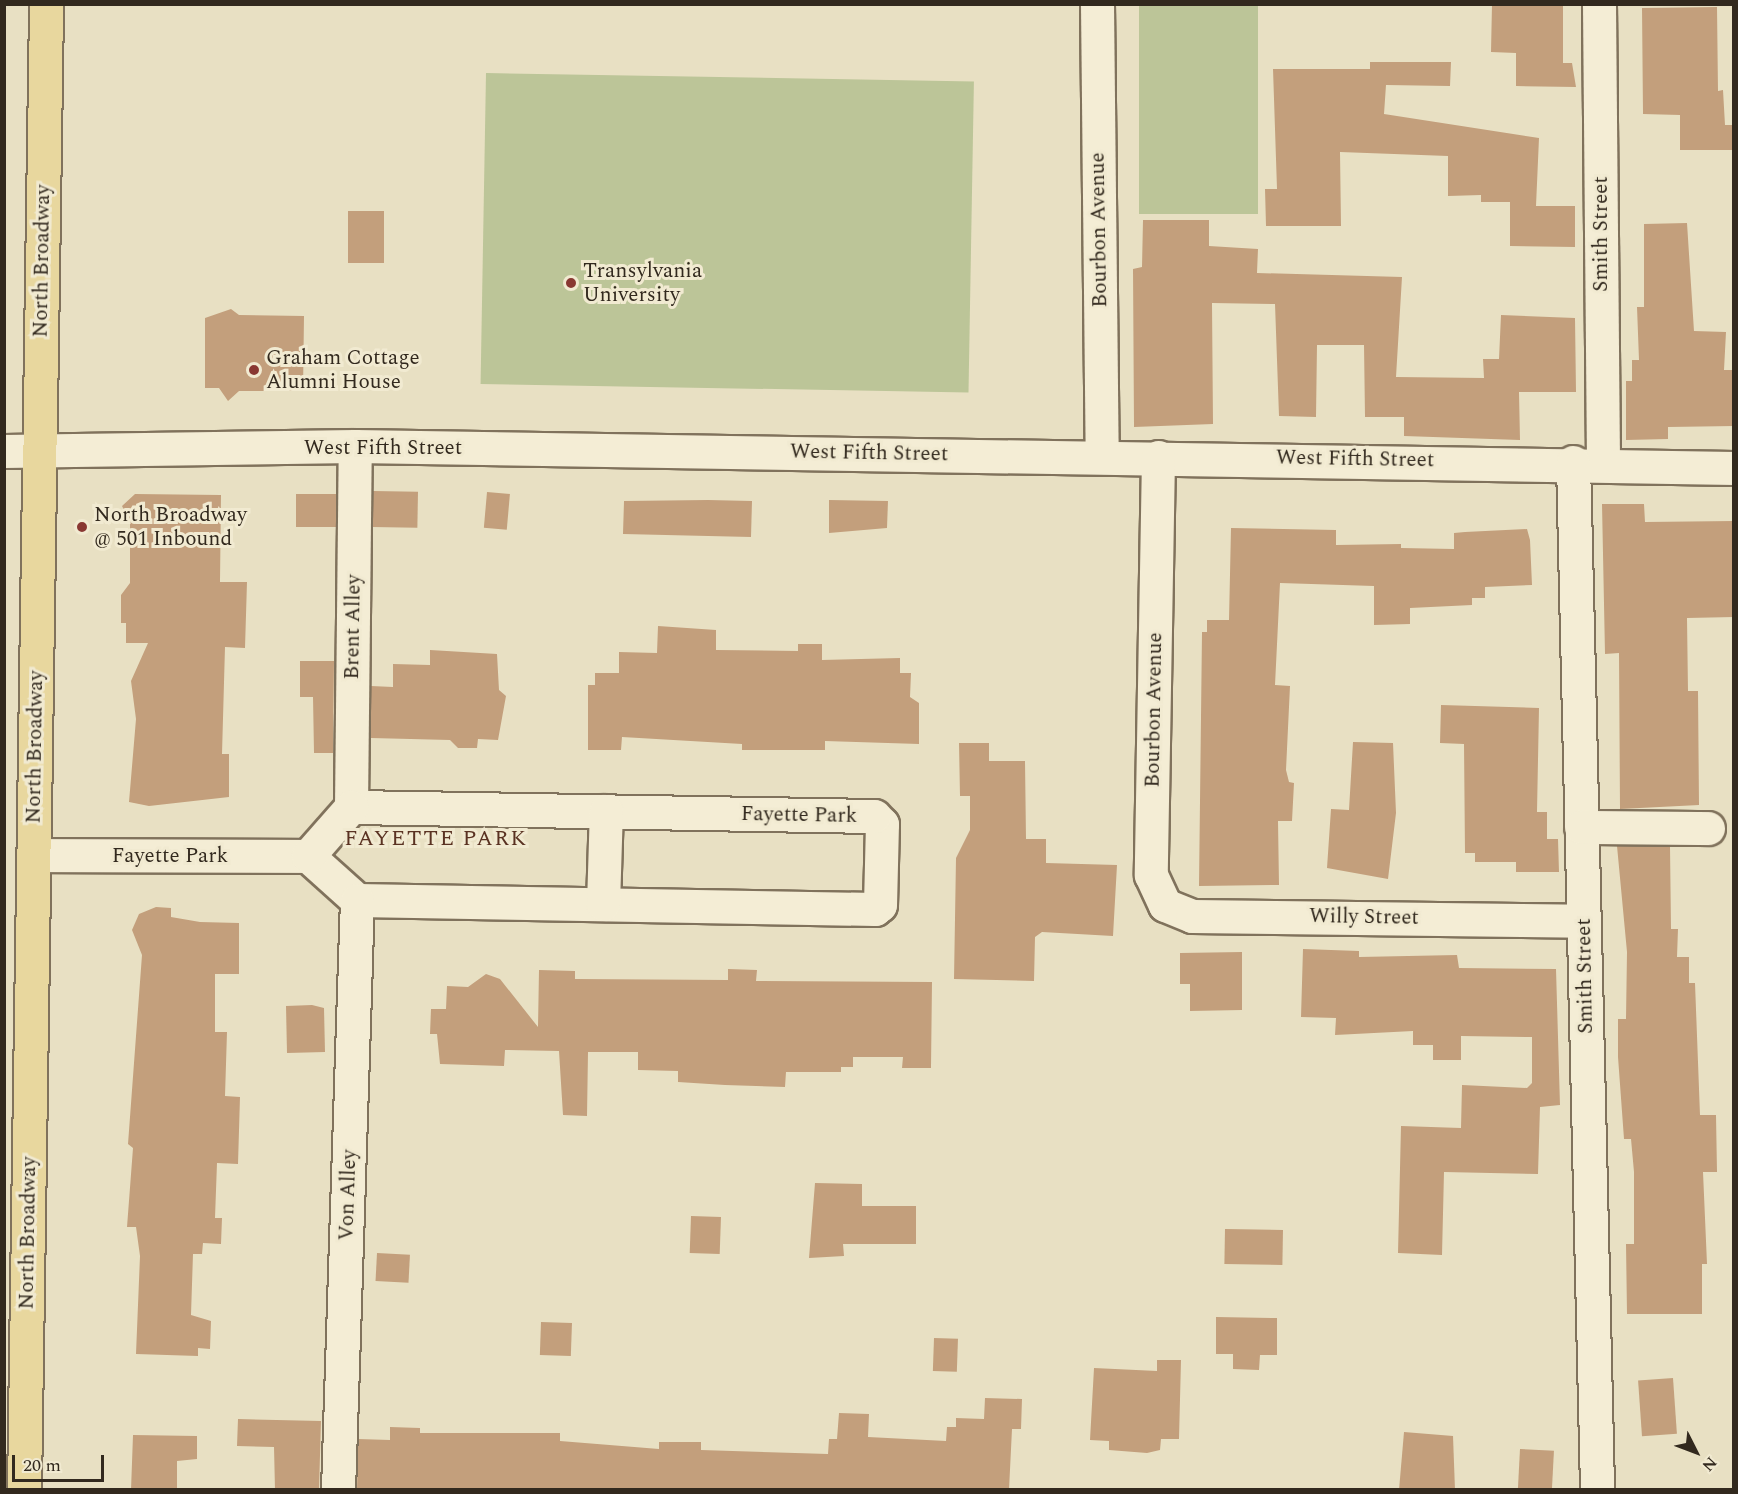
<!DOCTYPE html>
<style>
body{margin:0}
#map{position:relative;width:1738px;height:1494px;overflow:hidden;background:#e8e0c3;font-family:Spectral,serif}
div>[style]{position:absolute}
.green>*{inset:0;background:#bcc598;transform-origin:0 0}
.building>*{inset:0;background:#c39f7c;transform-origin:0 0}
.roads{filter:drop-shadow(2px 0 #80725c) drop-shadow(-2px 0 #80725c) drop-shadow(0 2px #80725c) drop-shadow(0 -2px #80725c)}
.minor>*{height:33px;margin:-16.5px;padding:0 16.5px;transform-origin:16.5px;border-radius:16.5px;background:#f4edd5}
.major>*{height:33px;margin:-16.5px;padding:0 16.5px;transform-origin:16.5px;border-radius:16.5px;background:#e8d79e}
.dots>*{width:16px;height:16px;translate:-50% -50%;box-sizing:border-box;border:3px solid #f1ead1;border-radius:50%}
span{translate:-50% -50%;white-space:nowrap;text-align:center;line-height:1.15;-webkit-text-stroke:6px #f1ead1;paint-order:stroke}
.street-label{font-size:21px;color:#32291e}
.poi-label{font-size:21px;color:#32291e}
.left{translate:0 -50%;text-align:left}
.neighbourhood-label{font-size:22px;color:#5a3222;letter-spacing:1.5px}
.frame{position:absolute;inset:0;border:6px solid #32291e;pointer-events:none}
.north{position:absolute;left:1666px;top:1422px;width:60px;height:60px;-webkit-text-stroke:4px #f1ead1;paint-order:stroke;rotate:132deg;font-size:16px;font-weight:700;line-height:24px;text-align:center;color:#32291e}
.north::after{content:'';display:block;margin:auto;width:21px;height:27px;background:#32291e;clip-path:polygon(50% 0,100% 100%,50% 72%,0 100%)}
.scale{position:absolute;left:12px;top:1455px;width:92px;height:27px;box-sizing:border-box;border:3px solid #32291e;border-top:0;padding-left:8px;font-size:18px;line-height:21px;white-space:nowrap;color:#32291e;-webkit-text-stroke:4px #f1ead1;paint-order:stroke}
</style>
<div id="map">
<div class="green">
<i style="left:1139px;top:5px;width:119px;height:209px"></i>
<i style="left:486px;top:73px;width:488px;height:311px;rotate:1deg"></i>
</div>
<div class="building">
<i style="clip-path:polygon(1492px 4px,1563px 4px,1563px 63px,1572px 63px,1576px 87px,1516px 86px,1516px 53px,1491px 52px)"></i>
<i style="clip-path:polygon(1717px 7px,1718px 91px,1723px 90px,1725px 125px,1734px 125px,1734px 150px,1680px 150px,1680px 115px,1643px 114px,1642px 8px)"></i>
<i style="clip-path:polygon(1370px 62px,1451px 62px,1450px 86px,1386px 85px,1384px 114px,1539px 138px,1536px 206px,1575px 206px,1575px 247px,1510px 246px,1510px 202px,1481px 202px,1481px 195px,1448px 196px,1448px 156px,1340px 152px,1341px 226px,1266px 226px,1265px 189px,1277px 189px,1273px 69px,1370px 69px)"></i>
<i style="left:348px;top:211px;width:36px;height:52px"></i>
<i style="clip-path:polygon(1143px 220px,1209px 220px,1209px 246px,1258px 249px,1257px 273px,1402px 277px,1396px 377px,1484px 378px,1483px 359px,1499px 359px,1501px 315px,1575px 318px,1576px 392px,1519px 392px,1520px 440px,1404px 436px,1404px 417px,1365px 417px,1364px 345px,1317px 345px,1316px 417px,1279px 416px,1275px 304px,1212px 303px,1213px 424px,1134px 427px,1133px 269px,1142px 267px)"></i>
<i style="clip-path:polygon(1687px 223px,1694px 331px,1726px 332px,1724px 370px,1734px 370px,1734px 426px,1668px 427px,1668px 439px,1626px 440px,1626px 381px,1632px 381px,1632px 360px,1639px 360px,1637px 307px,1644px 307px,1644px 224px)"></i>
<i style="clip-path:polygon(231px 309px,239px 315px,304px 316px,303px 391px,239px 391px,228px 401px,219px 388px,205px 388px,205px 318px)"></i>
<i style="left:373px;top:491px;width:45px;height:36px;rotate:1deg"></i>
<i style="left:487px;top:492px;width:23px;height:36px;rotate:5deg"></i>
<i style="clip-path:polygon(135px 494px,221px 495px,220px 582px,247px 582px,245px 648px,225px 647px,222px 754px,229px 754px,229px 797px,149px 806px,129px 802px,136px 719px,131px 681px,148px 643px,126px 643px,126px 623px,121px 623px,121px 595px,130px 583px,130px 522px,122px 506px)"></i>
<i style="left:296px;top:494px;width:40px;height:33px"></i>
<i style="clip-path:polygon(708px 500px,752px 501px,751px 537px,623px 534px,624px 501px)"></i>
<i style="clip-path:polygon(829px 500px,888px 501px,887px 528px,829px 533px)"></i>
<i style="clip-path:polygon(1602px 504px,1644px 504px,1645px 522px,1734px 521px,1734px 617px,1687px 618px,1688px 691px,1698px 691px,1699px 805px,1620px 809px,1619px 653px,1605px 654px)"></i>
<i style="clip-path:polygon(1231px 528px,1336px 530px,1336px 545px,1401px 544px,1401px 548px,1454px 549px,1454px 533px,1465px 532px,1527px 529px,1530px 540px,1532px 585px,1485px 587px,1485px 598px,1472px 598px,1472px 605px,1410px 608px,1410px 624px,1374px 625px,1374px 586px,1280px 583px,1275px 685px,1290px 686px,1286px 770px,1289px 782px,1294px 783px,1292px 821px,1278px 821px,1279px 885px,1199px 886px,1202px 632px,1207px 632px,1207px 620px,1229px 620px)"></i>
<i style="clip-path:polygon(658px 626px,716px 630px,716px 650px,798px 651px,798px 644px,822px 644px,822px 660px,900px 658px,900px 673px,911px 673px,910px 697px,919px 703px,919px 744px,825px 741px,825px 750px,742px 750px,742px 744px,622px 737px,621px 750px,588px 750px,588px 685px,595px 685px,595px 673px,619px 673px,619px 652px,657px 653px)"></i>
<i style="clip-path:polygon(430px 650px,497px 654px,499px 690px,506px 696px,498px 740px,478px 739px,477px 748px,458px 748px,450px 740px,371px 738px,371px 686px,393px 687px,393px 664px,430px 665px)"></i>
<i style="clip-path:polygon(300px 661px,334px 661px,333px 753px,314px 753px,313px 697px,300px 697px)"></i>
<i style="clip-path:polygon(1441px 705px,1539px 708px,1537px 812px,1547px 812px,1547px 839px,1558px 839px,1559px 872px,1516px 872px,1516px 862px,1475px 862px,1475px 853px,1465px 853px,1464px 744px,1440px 743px)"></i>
<i style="clip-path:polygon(1353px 742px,1393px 743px,1396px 813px,1388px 879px,1327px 868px,1331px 809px,1349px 810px)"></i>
<i style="clip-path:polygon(959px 743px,989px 743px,989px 761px,1025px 761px,1026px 839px,1046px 839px,1046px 863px,1117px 865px,1113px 936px,1042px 932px,1035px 937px,1034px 981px,954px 979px,956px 858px,970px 830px,970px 796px,960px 796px)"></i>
<i style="clip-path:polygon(1617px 846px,1670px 846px,1671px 929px,1678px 929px,1677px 957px,1689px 957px,1689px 983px,1695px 983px,1700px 1115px,1716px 1115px,1717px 1172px,1703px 1172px,1707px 1264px,1702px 1264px,1702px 1314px,1627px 1314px,1626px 1244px,1634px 1244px,1634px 1172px,1631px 1139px,1624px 1139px,1618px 1057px,1618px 1019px,1626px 1019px,1627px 952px)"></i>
<i style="clip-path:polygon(156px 907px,171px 908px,171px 917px,200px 922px,239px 923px,239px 974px,215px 974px,215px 1032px,227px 1032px,225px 1096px,240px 1097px,238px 1164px,217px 1163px,215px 1218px,222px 1218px,221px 1244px,203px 1243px,202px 1254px,193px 1254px,191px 1315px,211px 1321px,210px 1349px,198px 1348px,198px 1356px,136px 1354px,140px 1256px,136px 1227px,127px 1227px,133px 1148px,128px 1144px,142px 955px,132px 930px,139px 914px)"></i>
<i style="clip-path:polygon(1303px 949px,1359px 951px,1359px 957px,1457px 955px,1459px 968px,1556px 969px,1560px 1105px,1540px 1107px,1538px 1174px,1444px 1172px,1442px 1255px,1398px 1253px,1401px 1126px,1461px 1128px,1462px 1085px,1527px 1088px,1532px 1083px,1532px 1037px,1461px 1036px,1461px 1060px,1433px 1060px,1433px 1045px,1413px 1045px,1413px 1031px,1335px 1035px,1336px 1018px,1301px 1017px)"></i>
<i style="clip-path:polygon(1242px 952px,1242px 1010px,1190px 1011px,1190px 984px,1180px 984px,1180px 953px)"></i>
<i style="clip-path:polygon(728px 969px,757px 970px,756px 981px,932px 982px,931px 1068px,902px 1068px,903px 1057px,853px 1057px,853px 1067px,841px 1067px,841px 1072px,786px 1072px,785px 1087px,725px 1085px,678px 1082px,678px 1071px,638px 1070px,638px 1052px,588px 1052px,587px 1116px,563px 1115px,559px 1051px,505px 1050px,504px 1066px,440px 1064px,437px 1034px,430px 1034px,431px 1009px,446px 1009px,447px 986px,468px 987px,486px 974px,500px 979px,538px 1027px,539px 970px,575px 971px,575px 979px,728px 980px)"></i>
<i style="clip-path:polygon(312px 1005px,324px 1008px,325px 1052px,287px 1053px,286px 1006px)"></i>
<i style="clip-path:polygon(815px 1183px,862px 1184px,862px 1206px,916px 1206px,916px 1244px,843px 1244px,844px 1256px,809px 1258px)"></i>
<i style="left:691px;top:1216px;width:30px;height:37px;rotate:2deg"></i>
<i style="left:1225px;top:1229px;width:58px;height:35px;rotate:1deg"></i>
<i style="left:377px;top:1253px;width:33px;height:28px;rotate:3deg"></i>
<i style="clip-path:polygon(1216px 1317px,1277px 1318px,1277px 1355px,1260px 1355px,1259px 1370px,1233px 1369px,1233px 1354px,1216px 1354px)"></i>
<i style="left:541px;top:1322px;width:31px;height:33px;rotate:2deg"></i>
<i style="left:934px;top:1338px;width:24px;height:33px;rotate:2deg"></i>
<i style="clip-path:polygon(1157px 1360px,1181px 1360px,1179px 1439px,1161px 1439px,1160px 1450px,1147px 1453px,1109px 1450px,1109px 1441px,1090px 1440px,1094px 1368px,1157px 1371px)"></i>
<i style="left:1673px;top:1378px;width:56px;height:35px;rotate:86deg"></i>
<i style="clip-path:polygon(985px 1398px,1022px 1399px,1021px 1429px,1012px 1429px,1009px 1490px,357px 1490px,358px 1439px,390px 1440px,390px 1427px,420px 1428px,420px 1433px,560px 1433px,560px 1441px,659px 1449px,659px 1442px,701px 1442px,701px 1450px,828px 1454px,829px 1439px,837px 1439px,839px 1413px,869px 1414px,868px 1437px,946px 1441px,947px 1427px,956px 1427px,956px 1418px,984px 1419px)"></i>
<i style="clip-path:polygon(238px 1419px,321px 1421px,319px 1490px,275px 1490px,274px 1447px,237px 1446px)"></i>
<i style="clip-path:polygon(1404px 1432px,1453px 1436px,1455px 1490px,1399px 1490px)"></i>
<i style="clip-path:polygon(133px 1435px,197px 1436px,197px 1459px,177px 1461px,177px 1490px,131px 1490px)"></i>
<i style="left:1520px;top:1449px;width:34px;height:41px;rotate:3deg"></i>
</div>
<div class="roads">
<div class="minor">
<i style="left:1097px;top:4px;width:452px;rotate:89.4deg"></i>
<i style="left:1599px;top:4px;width:459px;rotate:89.5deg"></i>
<i style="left:4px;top:451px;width:351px;rotate:-0.8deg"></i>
<i style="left:355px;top:446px;width:1379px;rotate:0.91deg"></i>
<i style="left:1158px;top:457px;width:418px;rotate:91deg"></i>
<i style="left:1151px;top:875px;width:33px;rotate:65deg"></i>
<i style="left:1165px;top:905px;width:29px;rotate:22deg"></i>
<i style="left:1192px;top:916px;width:391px;rotate:0.7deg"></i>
<i style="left:1573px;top:462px;width:1028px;rotate:88.66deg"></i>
<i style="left:351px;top:807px;width:361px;rotate:-89.4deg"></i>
<i style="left:1581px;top:827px;width:127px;rotate:0.5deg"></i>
<i style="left:33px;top:855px;width:275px;rotate:0.2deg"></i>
<i style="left:308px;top:856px;width:66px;rotate:41.9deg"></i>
<i style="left:357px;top:900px;width:518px;rotate:1deg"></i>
<i style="left:875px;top:909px;width:6px;rotate:-39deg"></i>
<i style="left:880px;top:905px;width:81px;rotate:-88.6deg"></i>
<i style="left:882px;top:824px;width:11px;rotate:-135deg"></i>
<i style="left:874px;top:816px;width:523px;rotate:-179.01deg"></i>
<i style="left:351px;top:807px;width:65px;rotate:131.3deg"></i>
<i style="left:603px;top:904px;width:93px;rotate:-88.2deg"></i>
<i style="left:338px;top:1490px;width:590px;rotate:-88.16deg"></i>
</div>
<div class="major">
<i style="left:24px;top:1490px;width:1486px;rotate:-89.15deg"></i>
</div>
</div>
<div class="dots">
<i style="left:571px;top:283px;background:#893832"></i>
<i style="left:254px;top:370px;background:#893832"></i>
<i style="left:82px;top:527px;background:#893832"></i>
</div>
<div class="street-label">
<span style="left:1099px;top:230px;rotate:-91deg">Bourbon Avenue</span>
<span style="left:1601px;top:234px;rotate:-90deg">Smith Street</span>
<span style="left:42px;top:261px;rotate:-89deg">North Broadway</span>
<span style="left:383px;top:448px">West Fifth Street</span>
<span style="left:869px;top:453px;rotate:1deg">West Fifth Street</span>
<span style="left:1355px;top:459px;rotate:1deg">West Fifth Street</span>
<span style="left:353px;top:627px;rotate:-89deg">Brent Alley</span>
<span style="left:1154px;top:710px;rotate:-89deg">Bourbon Avenue</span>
<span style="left:35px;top:747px;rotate:-89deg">North Broadway</span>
<span style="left:799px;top:815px;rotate:1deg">Fayette Park</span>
<span style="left:170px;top:856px">Fayette Park</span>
<span style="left:1364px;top:917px;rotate:1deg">Willy Street</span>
<span style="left:1585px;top:976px;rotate:-91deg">Smith Street</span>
<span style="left:348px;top:1195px;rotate:-88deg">Von Alley</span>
<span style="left:28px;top:1233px;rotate:-89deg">North Broadway</span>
</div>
<div class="poi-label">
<span class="left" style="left:583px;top:283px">Transylvania<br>University</span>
<span class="left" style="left:266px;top:370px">Graham Cottage<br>Alumni House</span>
<span class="left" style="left:94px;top:527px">North Broadway<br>@ 501 Inbound</span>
</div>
<div class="neighbourhood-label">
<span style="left:436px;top:839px">FAYETTE PARK</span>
</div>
<div class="frame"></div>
<div class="north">N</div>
<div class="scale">20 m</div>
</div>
